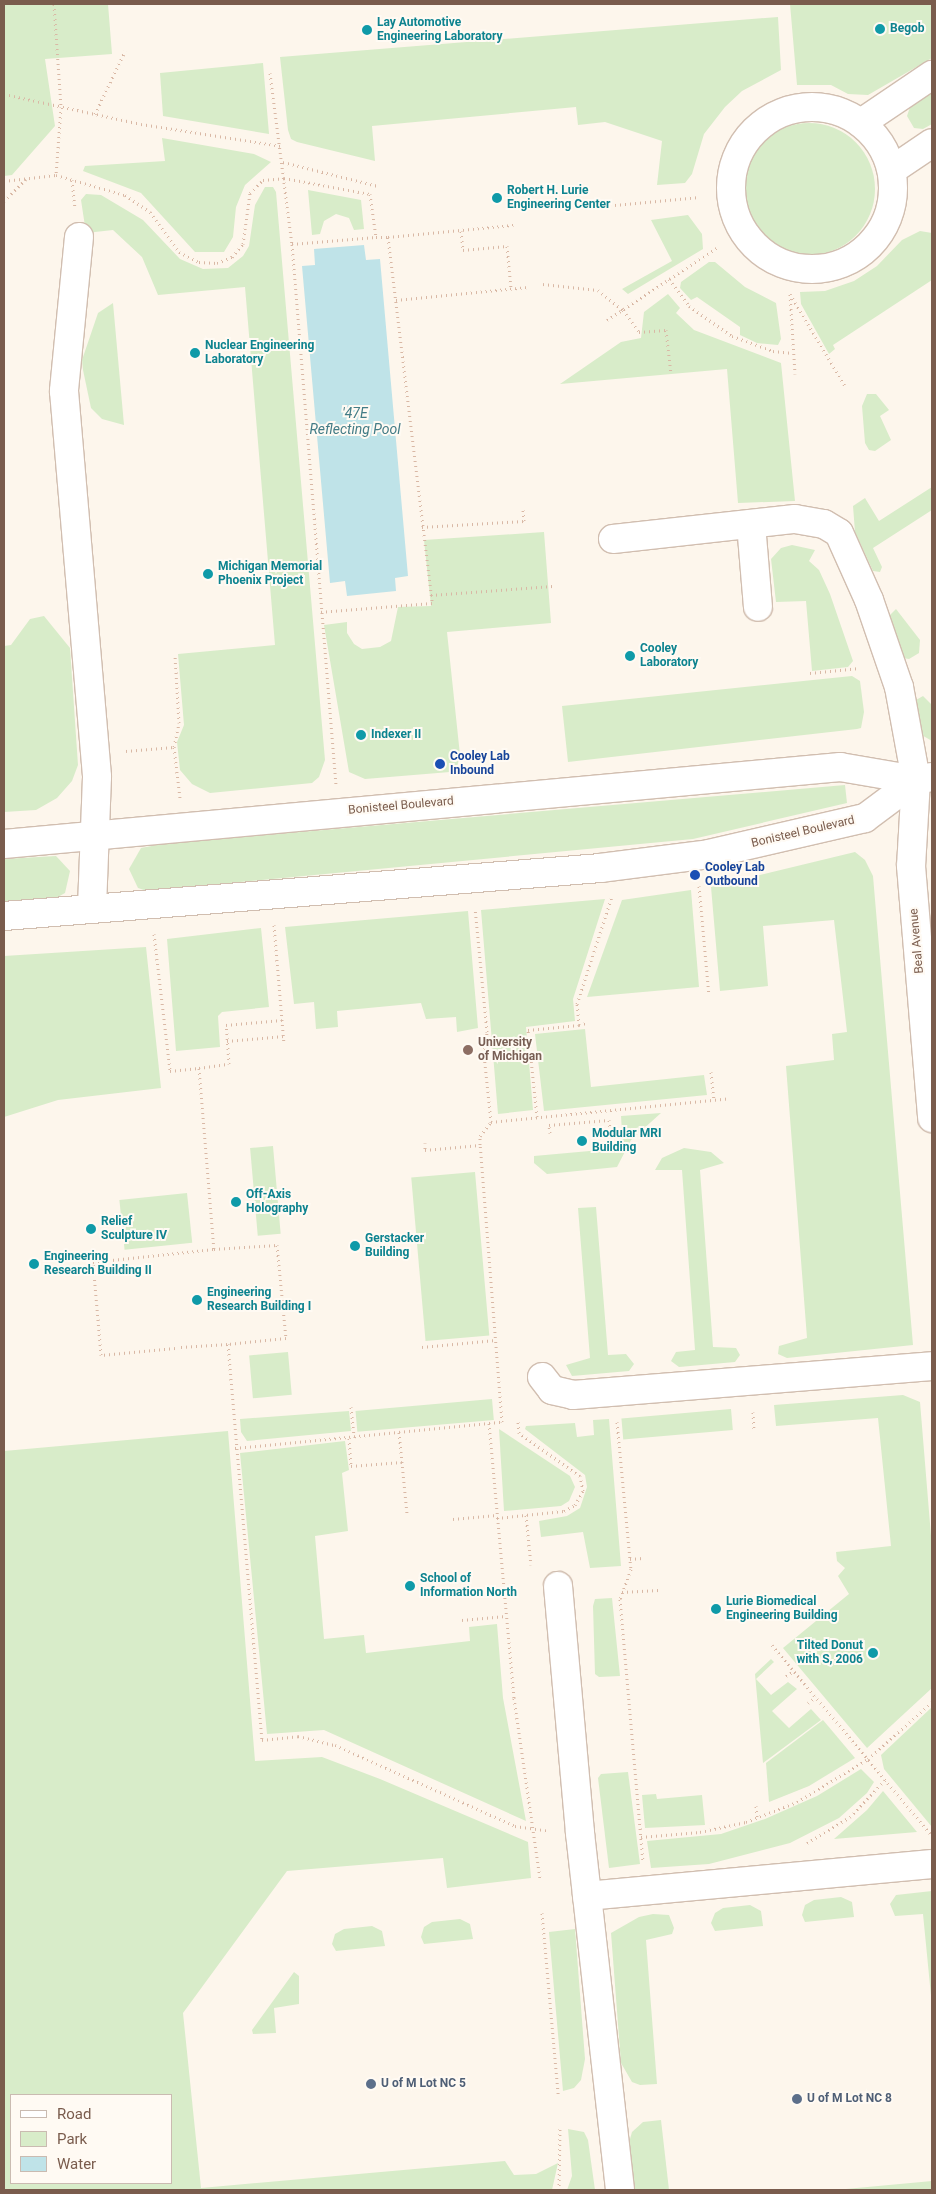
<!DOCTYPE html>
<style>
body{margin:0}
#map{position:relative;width:936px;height:2194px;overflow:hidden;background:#fdf6ec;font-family:Roboto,sans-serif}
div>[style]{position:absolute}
.green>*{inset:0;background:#d8ecc9;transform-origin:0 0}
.round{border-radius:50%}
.water>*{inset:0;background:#bfe3e8}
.path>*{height:3px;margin-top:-1.5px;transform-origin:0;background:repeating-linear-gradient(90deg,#d9b8a5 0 1px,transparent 0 5px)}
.roads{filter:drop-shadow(1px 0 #d1beb0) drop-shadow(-1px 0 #d1beb0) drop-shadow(0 1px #d1beb0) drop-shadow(0 -1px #d1beb0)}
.minor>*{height:28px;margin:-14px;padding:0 14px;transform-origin:14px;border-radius:14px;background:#fff}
.minor>.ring{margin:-14px;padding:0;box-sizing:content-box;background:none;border:28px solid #fff;border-radius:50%}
.dots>*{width:14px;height:14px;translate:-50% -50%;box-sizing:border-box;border:2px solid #fffaf3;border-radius:50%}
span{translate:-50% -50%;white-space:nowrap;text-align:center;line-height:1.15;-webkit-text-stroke:4px #fffaf3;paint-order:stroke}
.culture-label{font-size:12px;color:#0d838f;font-weight:700}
.left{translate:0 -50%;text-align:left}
.right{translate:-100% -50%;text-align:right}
.transit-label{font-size:12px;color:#164399;font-weight:700}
.street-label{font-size:12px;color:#7a5c4d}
.education-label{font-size:12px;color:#785e54;font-weight:700}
.service-label{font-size:12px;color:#4e5e75;font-weight:700}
.water-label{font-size:14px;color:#437c86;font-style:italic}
.frame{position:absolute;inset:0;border:5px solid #7a5c4d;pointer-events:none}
.legend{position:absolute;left:10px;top:2094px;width:162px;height:90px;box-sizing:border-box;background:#fffaf3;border:1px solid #cabbb1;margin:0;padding:6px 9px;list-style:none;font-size:15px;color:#7a5c4d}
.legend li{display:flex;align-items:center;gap:10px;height:25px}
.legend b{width:25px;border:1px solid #cabbb1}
</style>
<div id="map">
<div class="green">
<i style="clip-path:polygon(4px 4px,108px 4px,112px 54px,45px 59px,55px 126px,12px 175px,4px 176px)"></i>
<i style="clip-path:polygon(790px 4px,932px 4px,932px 58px,868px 95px,848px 94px,831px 85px,797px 85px)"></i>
<i style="clip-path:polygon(778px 17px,781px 70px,742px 91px,725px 107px,704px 134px,692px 174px,685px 183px,657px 185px,662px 141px,605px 122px,578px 125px,576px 107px,372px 126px,375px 161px,297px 142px,291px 139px,288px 130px,280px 57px)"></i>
<i style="clip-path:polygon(263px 63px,269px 134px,163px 116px,160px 73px)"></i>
<i style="clip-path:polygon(932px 90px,932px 124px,923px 129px,914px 128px,907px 116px,909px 110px,913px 102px)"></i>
<i class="round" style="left:743px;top:123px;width:132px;height:132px"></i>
<i style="clip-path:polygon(162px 138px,254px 154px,271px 162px,245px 185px,236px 207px,233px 237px,224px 252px,195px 252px,141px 193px,83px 171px,85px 166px,165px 161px)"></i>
<i style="clip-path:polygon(265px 187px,273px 187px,276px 192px,325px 760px,319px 777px,312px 783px,210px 793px,192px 784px,180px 770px,177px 742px,184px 725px,178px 654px,275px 645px,245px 287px,158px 295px,142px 257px,113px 230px,86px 233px,81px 200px,86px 194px,101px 195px,143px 220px,180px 259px,203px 269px,228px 268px,243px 256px,249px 246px,255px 205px)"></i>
<i style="clip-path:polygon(308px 190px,361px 200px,364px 229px,354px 230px,349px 218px,336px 214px,324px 221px,320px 234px,312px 235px)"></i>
<i style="clip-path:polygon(688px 215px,702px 234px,703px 249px,628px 294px,622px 289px,672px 261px,651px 220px)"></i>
<i style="clip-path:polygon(920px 231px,932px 233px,932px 280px,833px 345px,835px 349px,829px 354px,801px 304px,800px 292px,825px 291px,854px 281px,877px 266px,902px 240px)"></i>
<i style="clip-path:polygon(709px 262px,715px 262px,745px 287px,776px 303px,781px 339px,778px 345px,757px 343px,740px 335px,740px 327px,697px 297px,691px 300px,680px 288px,681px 282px)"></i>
<i style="clip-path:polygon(668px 294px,680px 308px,676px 313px,694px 330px,781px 363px,795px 501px,738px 503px,727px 369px,560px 384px,621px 342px,641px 338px,644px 312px)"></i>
<i style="clip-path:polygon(113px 303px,124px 425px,102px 419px,91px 408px,83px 370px,82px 360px,98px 313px)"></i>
<i style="clip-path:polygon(867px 394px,876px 394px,889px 410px,880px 416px,891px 440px,875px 451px,869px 450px,865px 443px,862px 406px)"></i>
<i style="clip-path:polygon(932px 487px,932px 510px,873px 548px,882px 567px,880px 572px,873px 571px,855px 532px,853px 506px,865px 498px,879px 521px)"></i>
<i style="clip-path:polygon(544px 532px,551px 623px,447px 632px,460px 755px,457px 767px,450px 772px,365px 779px,349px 772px,324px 625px,347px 622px,347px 633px,354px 644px,362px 649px,380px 647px,391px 641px,398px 607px,431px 606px,424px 540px)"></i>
<i style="clip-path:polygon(792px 545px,815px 550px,809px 561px,819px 570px,830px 594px,853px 661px,848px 667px,812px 671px,806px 601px,776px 602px,771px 559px,781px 548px)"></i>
<i style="clip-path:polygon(896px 609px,920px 640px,919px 653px,909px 659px,903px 658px,888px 617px)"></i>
<i style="clip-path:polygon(44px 616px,70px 648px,78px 765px,72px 781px,57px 798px,36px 810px,4px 812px,4px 646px,11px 645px,30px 619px)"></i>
<i style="clip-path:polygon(852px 676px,860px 681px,864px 712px,861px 728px,857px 729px,568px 762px,562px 706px)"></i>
<i style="clip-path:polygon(923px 696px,932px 705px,932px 741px,920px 734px,914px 708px,916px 700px)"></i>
<i style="clip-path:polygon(845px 785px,847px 803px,693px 839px,147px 891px,138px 888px,129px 869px,141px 848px,162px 844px)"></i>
<i style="clip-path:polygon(855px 852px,865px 860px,873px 876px,913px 1345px,787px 1358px,778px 1354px,779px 1346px,807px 1338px,786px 1066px,834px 1060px,832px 1034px,847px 1032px,834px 920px,763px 926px,768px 986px,720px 991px,711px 887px)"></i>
<i style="clip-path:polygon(56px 856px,70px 871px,65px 893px,54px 899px,4px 903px,4px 859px)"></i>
<i style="clip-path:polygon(691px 890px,699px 987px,587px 997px,622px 900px)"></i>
<i style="clip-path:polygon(605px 899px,573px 999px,575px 1021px,526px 1027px,533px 1110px,498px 1114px,481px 910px)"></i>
<i style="clip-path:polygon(468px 911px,478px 1028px,457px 1032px,456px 1017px,426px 1019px,421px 1003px,337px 1011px,338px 1027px,316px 1029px,314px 1002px,294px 1004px,285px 927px)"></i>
<i style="clip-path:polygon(261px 928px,269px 1007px,222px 1012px,218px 1016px,220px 1047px,176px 1051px,167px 939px)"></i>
<i style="clip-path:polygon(146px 947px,161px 1088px,58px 1100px,4px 1117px,4px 956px)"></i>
<i style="clip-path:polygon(585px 1029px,591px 1087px,704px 1075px,707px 1095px,544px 1111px,535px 1034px)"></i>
<i style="clip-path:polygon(661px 1113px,631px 1140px,617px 1167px,547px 1174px,534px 1163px,534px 1156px,623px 1148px,621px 1116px)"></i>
<i style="left:273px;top:1146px;width:88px;height:23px;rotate:85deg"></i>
<i style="clip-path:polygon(684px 1148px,711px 1152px,724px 1163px,700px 1170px,713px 1347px,736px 1348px,740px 1355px,735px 1362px,679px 1367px,671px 1361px,676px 1352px,695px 1350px,682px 1170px,655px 1170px,662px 1158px)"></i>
<i style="left:475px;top:1172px;width:164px;height:64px;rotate:85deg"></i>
<i style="left:187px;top:1193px;width:50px;height:68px;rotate:84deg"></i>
<i style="clip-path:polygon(596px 1207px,608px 1355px,626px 1354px,634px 1364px,629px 1371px,572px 1376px,566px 1365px,590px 1358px,578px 1208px)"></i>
<i style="left:288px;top:1352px;width:43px;height:39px;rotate:85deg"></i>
<i style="clip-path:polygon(903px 1395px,920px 1402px,932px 1548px,932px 1688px,867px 1748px,783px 1648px,849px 1594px,838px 1576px,845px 1568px,837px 1561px,836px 1552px,891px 1546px,878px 1418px,776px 1426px,774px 1405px)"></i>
<i style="left:492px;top:1399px;width:21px;height:137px;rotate:85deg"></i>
<i style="left:731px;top:1409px;width:21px;height:110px;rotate:85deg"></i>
<i style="clip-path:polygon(349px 1411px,351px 1431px,247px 1441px,241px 1432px,240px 1419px)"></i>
<i style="clip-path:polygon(609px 1419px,621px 1566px,590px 1568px,583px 1532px,541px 1537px,539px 1521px,567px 1516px,580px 1508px,587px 1487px,585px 1475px,525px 1429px,526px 1426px,575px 1423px,577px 1437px,594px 1435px,593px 1420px)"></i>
<i style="clip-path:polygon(499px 1429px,570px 1476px,575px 1487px,569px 1501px,561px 1506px,504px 1511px)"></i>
<i style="clip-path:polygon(evenodd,228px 1431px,255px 1761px,322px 1757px,380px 1779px,528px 1842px,531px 1878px,447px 1888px,443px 1858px,287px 1871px,183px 2013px,201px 2188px,505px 2161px,514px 2175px,536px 2174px,558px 2163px,552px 2190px,4px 2190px,4px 1451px,228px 1431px,11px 2095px,171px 2095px,171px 2183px,11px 2183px,11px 2095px)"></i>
<i style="clip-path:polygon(345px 1441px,349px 1470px,342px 1473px,348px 1531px,315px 1536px,324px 1639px,364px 1635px,366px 1653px,470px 1641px,469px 1627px,497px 1624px,503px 1698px,526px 1821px,324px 1730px,267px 1734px,240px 1453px)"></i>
<i style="clip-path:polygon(612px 1598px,620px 1676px,599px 1677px,595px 1674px,593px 1606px,595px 1599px)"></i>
<i style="clip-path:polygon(771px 1659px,774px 1662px,756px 1679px,771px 1695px,788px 1682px,797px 1689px,772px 1711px,789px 1728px,811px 1709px,821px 1720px,763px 1763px,755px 1674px)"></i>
<i style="clip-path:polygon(932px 1707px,932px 1827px,884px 1769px,881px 1755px)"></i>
<i style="clip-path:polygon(823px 1720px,855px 1758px,809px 1786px,769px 1802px,766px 1763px)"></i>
<i style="clip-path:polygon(861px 1769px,874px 1782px,867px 1793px,839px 1818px,790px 1843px,709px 1864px,651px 1868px,647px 1841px,721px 1834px,765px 1819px,817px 1796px)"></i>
<i style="clip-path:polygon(628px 1772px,640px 1864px,609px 1868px,598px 1778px,601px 1774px)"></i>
<i style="clip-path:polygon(883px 1791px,917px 1832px,834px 1839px,867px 1810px)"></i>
<i style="clip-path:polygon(656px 1794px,657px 1799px,702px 1795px,705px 1825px,645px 1828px,642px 1795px)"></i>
<i style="clip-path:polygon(932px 1891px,932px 2006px,923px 1914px,895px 1916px,890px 1904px,896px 1895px)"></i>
<i style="clip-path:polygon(841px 1897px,852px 1902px,854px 1917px,805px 1922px,802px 1915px,805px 1905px,814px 1900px)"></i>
<i style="clip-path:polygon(750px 1905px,761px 1911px,763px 1926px,715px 1931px,711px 1923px,715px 1913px,723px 1908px)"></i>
<i style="clip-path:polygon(653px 1914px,669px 1915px,674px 1928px,672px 1934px,646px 1940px,657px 2084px,640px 2085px,632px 2082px,621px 2063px,611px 1933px,639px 1917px)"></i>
<i style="clip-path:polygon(460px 1919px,470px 1924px,473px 1939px,424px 1944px,421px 1937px,424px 1927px,432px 1922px)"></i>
<i style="clip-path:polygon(372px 1926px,382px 1931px,385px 1946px,336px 1951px,332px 1944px,335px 1934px,344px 1929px)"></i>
<i style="clip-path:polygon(575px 1929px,585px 2059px,581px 2080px,574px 2088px,563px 2091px,549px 1932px)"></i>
<i style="clip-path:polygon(294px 1972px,299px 1976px,299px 2004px,274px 2008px,276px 2033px,253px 2034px,252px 2030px)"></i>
<i style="clip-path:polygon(661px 2120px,669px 2190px,632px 2190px,628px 2146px,632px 2132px,643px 2122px)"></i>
<i style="clip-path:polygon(568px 2129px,584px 2132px,588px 2140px,595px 2190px,567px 2190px,572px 2176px)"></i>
<i style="clip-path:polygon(932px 2181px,932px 2190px,835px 2190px)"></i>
</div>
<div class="water">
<i style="clip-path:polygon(364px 245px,366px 260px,380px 259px,408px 576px,395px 578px,396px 591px,347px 596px,345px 581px,330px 583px,302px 266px,315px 265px,314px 249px)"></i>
</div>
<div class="path">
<i style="left:54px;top:4px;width:103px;rotate:86.1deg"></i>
<i style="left:61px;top:107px;width:68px;rotate:94.2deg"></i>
<i style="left:270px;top:73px;width:172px;rotate:82.7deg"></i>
<i style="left:292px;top:244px;width:543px;rotate:85.35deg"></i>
<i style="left:4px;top:94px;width:140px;rotate:12.4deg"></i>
<i style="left:141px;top:124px;width:143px;rotate:8.9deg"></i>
<i style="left:95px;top:114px;width:70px;rotate:-64.5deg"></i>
<i style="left:283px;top:162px;width:98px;rotate:14.2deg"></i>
<i style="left:72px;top:180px;width:29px;rotate:84deg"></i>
<i style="left:4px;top:181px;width:52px;rotate:-6.6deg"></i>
<i style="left:56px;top:175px;width:72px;rotate:16.2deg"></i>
<i style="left:125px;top:195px;width:30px;rotate:34deg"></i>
<i style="left:150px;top:212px;width:49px;rotate:54.1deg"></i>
<i style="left:179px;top:252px;width:22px;rotate:27deg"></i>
<i style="left:199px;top:262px;width:18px;rotate:3deg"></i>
<i style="left:217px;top:263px;width:16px;rotate:-22deg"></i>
<i style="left:232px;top:257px;width:17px;rotate:-50deg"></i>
<i style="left:243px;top:244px;width:51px;rotate:-82.2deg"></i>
<i style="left:250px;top:193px;width:18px;rotate:-45deg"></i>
<i style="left:263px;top:180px;width:21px;rotate:-5deg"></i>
<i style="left:284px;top:178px;width:87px;rotate:10.5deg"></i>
<i style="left:370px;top:194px;width:43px;rotate:82.1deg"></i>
<i style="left:376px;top:237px;width:12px"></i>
<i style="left:388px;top:237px;width:369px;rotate:83.1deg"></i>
<i style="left:432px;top:603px;width:113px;rotate:175.4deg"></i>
<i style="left:4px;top:201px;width:31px;rotate:-45deg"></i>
<i style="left:615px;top:205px;width:85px;rotate:-5.4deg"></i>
<i style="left:461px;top:231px;width:19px;rotate:84deg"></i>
<i style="left:463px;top:250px;width:44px;rotate:-5.2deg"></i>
<i style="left:507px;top:246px;width:42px;rotate:84.6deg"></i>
<i style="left:388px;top:237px;width:126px;rotate:-5.5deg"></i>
<i style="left:292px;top:244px;width:84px;rotate:-4.8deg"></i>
<i style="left:669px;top:279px;width:34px;rotate:53deg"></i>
<i style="left:689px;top:306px;width:52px;rotate:34.9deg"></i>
<i style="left:732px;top:336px;width:44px;rotate:20.1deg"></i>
<i style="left:773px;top:351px;width:20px;rotate:6deg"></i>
<i style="left:543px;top:284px;width:55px;rotate:6.2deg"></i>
<i style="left:598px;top:290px;width:32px;rotate:39deg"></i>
<i style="left:623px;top:310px;width:27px;rotate:54deg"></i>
<i style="left:639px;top:332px;width:27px;rotate:-4deg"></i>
<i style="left:666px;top:330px;width:44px;rotate:83.5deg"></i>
<i style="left:790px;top:294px;width:107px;rotate:59.1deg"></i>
<i style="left:790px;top:294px;width:80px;rotate:86.4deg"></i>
<i style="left:396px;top:300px;width:133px;rotate:-5.6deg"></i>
<i style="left:607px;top:320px;width:133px;rotate:-33.3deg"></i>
<i style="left:422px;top:527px;width:102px;rotate:-3.4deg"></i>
<i style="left:524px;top:521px;width:12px;rotate:-95deg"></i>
<i style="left:431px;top:595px;width:122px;rotate:-4.2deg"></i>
<i style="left:810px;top:673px;width:50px;rotate:-5.7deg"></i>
<i style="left:174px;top:747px;width:51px;rotate:83.3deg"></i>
<i style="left:126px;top:751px;width:48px;rotate:-4.8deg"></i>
<i style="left:174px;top:747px;width:25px;rotate:-78deg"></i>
<i style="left:179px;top:723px;width:68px;rotate:-93.4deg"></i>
<i style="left:699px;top:886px;width:109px;rotate:84.8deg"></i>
<i style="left:274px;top:925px;width:118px;rotate:85.2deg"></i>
<i style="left:154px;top:934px;width:138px;rotate:83.3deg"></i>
<i style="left:170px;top:1071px;width:29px;rotate:-6deg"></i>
<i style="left:199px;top:1068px;width:182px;rotate:85.3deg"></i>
<i style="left:214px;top:1249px;width:63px;rotate:-3.6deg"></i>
<i style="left:277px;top:1245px;width:93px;rotate:84.5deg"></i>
<i style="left:286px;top:1338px;width:58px;rotate:174.1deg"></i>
<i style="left:228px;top:1344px;width:397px;rotate:85.1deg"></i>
<i style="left:262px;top:1740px;width:36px;rotate:-6deg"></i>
<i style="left:298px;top:1736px;width:38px;rotate:14deg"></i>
<i style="left:335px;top:1745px;width:197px;rotate:24.2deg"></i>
<i style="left:515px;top:1826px;width:35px;rotate:8deg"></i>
<i style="left:579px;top:1025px;width:7px;rotate:-16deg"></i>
<i style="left:227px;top:1041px;width:57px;rotate:-5deg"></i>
<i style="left:199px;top:1068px;width:30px;rotate:-8deg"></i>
<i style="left:229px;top:1064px;width:39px;rotate:-94deg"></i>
<i style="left:226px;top:1025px;width:56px;rotate:-5.1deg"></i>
<i style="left:711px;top:1072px;width:28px;rotate:84deg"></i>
<i style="left:537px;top:1117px;width:87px;rotate:-95.9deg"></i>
<i style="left:528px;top:1030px;width:51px;rotate:-5.6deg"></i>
<i style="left:579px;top:1025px;width:21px;rotate:-95deg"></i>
<i style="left:577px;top:1004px;width:114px;rotate:-72deg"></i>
<i style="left:491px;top:1122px;width:240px;rotate:-5.7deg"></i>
<i style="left:550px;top:1133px;width:8px;rotate:-97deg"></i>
<i style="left:549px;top:1125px;width:60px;rotate:-4.8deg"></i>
<i style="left:609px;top:1120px;width:8px;rotate:83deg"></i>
<i style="left:425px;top:1143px;width:7px;rotate:90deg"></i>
<i style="left:425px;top:1150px;width:55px;rotate:-5.2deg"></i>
<i style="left:181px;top:1347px;width:47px;rotate:-3.7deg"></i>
<i style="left:422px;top:1347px;width:74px;rotate:-5.4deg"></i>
<i style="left:175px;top:1348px;width:74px;rotate:174.6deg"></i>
<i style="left:101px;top:1355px;width:93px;rotate:-94.9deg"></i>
<i style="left:93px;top:1262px;width:122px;rotate:-6.1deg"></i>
<i style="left:351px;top:1407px;width:30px;rotate:84deg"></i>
<i style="left:753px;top:1412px;width:17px;rotate:87deg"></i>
<i style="left:617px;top:1422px;width:148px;rotate:84.6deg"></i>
<i style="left:631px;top:1569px;width:32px;rotate:110deg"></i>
<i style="left:620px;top:1599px;width:262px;rotate:85deg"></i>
<i style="left:489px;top:1423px;width:276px;rotate:84.8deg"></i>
<i style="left:514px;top:1698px;width:183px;rotate:81.8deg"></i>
<i style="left:399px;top:1432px;width:82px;rotate:84.4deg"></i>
<i style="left:349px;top:1438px;width:28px;rotate:86deg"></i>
<i style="left:351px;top:1466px;width:51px;rotate:-4.5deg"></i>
<i style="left:235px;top:1448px;width:268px;rotate:-5.6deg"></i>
<i style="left:502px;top:1422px;width:278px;rotate:-94.5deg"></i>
<i style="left:480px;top:1145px;width:9px;rotate:-90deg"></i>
<i style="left:480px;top:1136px;width:18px;rotate:-52deg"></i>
<i style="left:491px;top:1122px;width:68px;rotate:-95.9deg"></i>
<i style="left:484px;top:1054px;width:22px;rotate:-82deg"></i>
<i style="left:487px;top:1032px;width:125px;rotate:-95.5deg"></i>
<i style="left:526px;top:1515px;width:50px;rotate:84.3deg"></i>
<i style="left:497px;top:1518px;width:67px;rotate:-6deg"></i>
<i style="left:564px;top:1511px;width:13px;rotate:-29deg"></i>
<i style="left:575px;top:1505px;width:16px;rotate:-60deg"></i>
<i style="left:583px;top:1491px;width:15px;rotate:-101deg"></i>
<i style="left:580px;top:1476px;width:75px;rotate:-144.8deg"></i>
<i style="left:519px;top:1433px;width:12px;rotate:-95deg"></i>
<i style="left:453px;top:1519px;width:44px;rotate:-5.2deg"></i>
<i style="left:630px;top:1559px;width:13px;rotate:-4deg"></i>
<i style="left:622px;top:1592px;width:37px;rotate:-3deg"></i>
<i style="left:462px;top:1620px;width:44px;rotate:-5.2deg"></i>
<i style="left:772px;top:1645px;width:246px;rotate:50deg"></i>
<i style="left:786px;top:1676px;width:9px;rotate:-32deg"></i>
<i style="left:808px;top:1703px;width:10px;rotate:-37deg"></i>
<i style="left:756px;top:1806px;width:11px;rotate:85deg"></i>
<i style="left:641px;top:1837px;width:59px;rotate:-4.8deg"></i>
<i style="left:700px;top:1832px;width:47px;rotate:-12.3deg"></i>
<i style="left:746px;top:1822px;width:55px;rotate:-21.4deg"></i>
<i style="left:797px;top:1802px;width:83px;rotate:-31.2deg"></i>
<i style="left:868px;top:1759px;width:86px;rotate:-41.7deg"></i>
<i style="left:807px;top:1843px;width:50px;rotate:-31.2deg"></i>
<i style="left:850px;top:1817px;width:51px;rotate:-46.6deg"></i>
<i style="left:542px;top:1913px;width:182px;rotate:84.9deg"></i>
<i style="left:559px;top:2190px;width:63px;rotate:-89.1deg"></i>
</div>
<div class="roads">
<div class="minor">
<i class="ring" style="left:731px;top:107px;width:134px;height:134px"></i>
<i style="left:861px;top:123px;width:86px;rotate:-34.1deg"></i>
<i style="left:892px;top:170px;width:48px;rotate:-34deg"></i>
<i style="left:79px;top:237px;width:155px;rotate:95.6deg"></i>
<i style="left:64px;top:391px;width:387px;rotate:85.1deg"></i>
<i style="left:97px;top:777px;width:131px;rotate:92.2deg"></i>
<i style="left:751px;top:524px;width:83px;rotate:85.2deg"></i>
<i style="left:613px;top:539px;width:183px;rotate:-6.3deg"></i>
<i style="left:795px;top:519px;width:29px;rotate:10deg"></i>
<i style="left:824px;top:524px;width:17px;rotate:31deg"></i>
<i style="left:839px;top:533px;width:73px;rotate:65.9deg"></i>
<i style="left:869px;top:600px;width:92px;rotate:71deg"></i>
<i style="left:899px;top:687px;width:95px;rotate:79.6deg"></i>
<i style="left:916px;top:780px;width:86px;rotate:93.3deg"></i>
<i style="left:911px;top:866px;width:253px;rotate:85.2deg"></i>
<i style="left:4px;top:844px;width:840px;rotate:-5.26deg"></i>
<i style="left:840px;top:767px;width:77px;rotate:9.7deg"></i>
<i style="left:916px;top:780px;width:16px;rotate:-11deg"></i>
<i style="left:4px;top:916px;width:598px;rotate:-4.6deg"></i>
<i style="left:600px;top:868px;width:110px;rotate:-7.3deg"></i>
<i style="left:709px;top:854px;width:160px;rotate:-13deg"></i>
<i style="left:865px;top:818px;width:64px;rotate:-36.7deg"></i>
<i style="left:542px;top:1377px;width:16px;rotate:52deg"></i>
<i style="left:552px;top:1390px;width:22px;rotate:13deg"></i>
<i style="left:573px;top:1395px;width:360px;rotate:-4.6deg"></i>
<i style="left:558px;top:1586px;width:248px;rotate:84.9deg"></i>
<i style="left:580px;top:1833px;width:359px;rotate:83.6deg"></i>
<i style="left:587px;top:1896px;width:346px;rotate:-5.3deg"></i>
</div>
</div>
<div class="dots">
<i style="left:880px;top:29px;background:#0f9aa8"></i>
<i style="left:367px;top:30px;background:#0f9aa8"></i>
<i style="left:497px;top:198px;background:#0f9aa8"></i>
<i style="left:195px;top:353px;background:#0f9aa8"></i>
<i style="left:208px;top:574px;background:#0f9aa8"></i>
<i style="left:630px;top:656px;background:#0f9aa8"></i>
<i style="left:361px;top:735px;background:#0f9aa8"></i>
<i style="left:440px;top:764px;background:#1a4fb4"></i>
<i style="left:695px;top:875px;background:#1a4fb4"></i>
<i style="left:468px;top:1050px;background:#8d6e63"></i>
<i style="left:582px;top:1141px;background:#0f9aa8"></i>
<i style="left:236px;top:1202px;background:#0f9aa8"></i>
<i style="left:91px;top:1229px;background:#0f9aa8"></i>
<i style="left:355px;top:1246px;background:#0f9aa8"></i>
<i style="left:34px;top:1264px;background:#0f9aa8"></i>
<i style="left:197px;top:1300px;background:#0f9aa8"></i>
<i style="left:410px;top:1586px;background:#0f9aa8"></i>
<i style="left:716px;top:1609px;background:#0f9aa8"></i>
<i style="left:873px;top:1653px;background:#0f9aa8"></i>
<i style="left:371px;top:2084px;background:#5c6f8a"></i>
<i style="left:797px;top:2099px;background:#5c6f8a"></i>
</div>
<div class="culture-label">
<span class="left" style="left:377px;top:30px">Lay Automotive<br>Engineering Laboratory</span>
<span class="left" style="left:890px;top:29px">Begob</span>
<span class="left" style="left:507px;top:198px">Robert H. Lurie<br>Engineering Center</span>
<span class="left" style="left:205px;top:353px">Nuclear Engineering<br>Laboratory</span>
<span class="left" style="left:218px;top:574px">Michigan Memorial<br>Phoenix Project</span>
<span class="left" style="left:640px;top:656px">Cooley<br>Laboratory</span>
<span class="left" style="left:371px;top:735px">Indexer II</span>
<span class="left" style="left:592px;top:1141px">Modular MRI<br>Building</span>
<span class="left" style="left:246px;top:1202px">Off-Axis<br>Holography</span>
<span class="left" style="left:101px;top:1229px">Relief<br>Sculpture IV</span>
<span class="left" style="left:365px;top:1246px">Gerstacker<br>Building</span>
<span class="left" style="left:44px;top:1264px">Engineering<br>Research Building II</span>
<span class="left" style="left:207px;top:1300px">Engineering<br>Research Building I</span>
<span class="left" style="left:420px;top:1586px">School of<br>Information North</span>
<span class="left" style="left:726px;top:1609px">Lurie Biomedical<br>Engineering Building</span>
<span class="right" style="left:863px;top:1653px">Tilted Donut<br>with S, 2006</span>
</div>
<div class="transit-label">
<span class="left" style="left:450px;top:764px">Cooley Lab<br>Inbound</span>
<span class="left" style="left:705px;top:875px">Cooley Lab<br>Outbound</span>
</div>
<div class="street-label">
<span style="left:401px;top:806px;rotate:-5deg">Bonisteel Boulevard</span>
<span style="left:803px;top:832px;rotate:-13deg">Bonisteel Boulevard</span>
<span style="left:917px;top:941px;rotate:-95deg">Beal Avenue</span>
</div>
<div class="education-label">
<span class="left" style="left:478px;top:1050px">University<br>of Michigan</span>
</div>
<div class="service-label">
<span class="left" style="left:381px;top:2084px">U of M Lot NC 5</span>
<span class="left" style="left:807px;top:2099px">U of M Lot NC 8</span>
</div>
<div class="water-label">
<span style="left:355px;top:421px">'47E<br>Reflecting Pool</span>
</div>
<div class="frame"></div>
<ul class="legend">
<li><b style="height:6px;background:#fff"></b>Road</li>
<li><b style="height:14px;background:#d8ecc9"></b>Park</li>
<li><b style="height:14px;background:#bfe3e8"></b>Water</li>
</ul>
</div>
